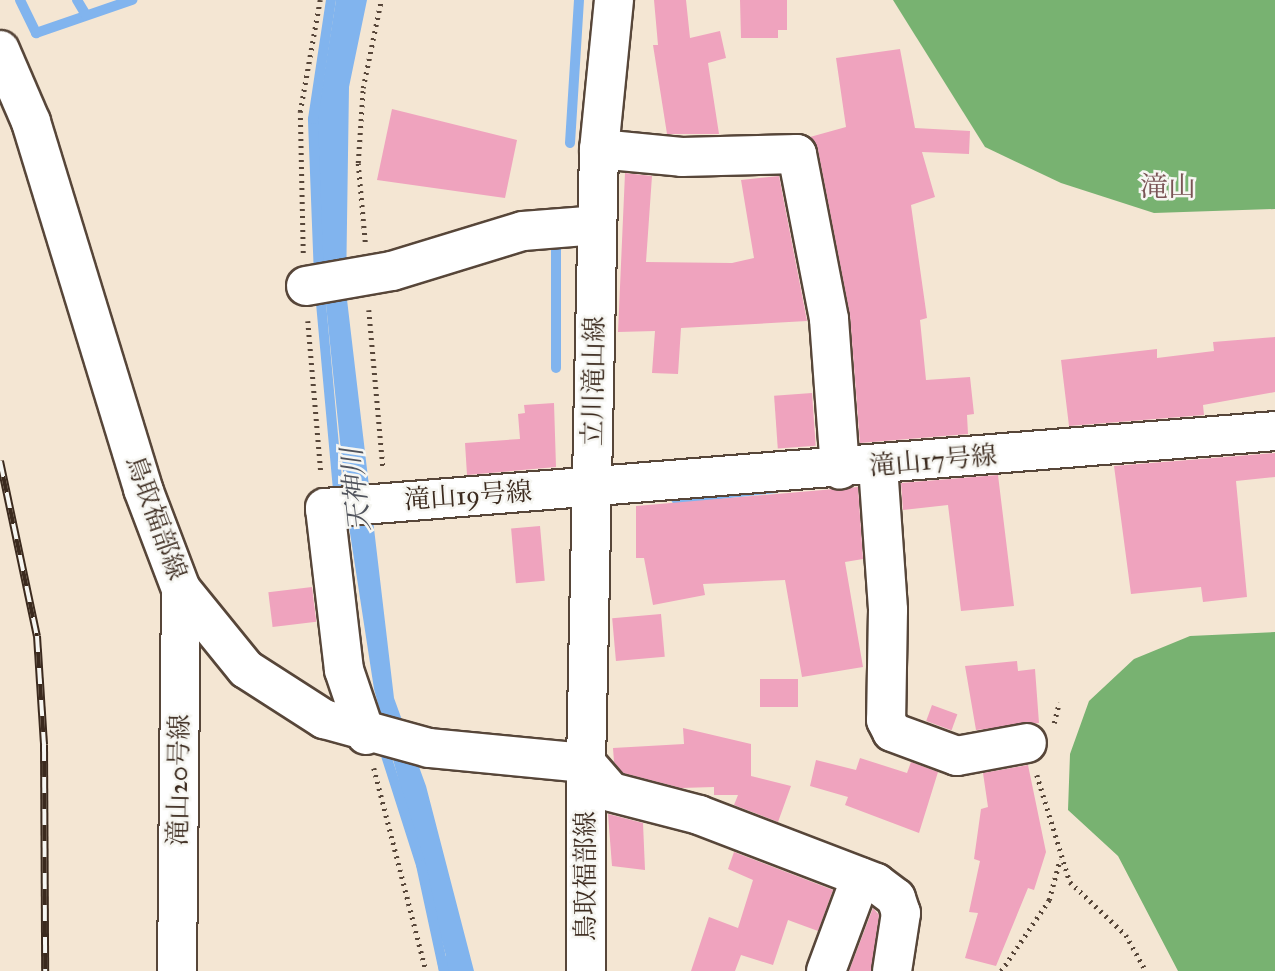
<!DOCTYPE html>
<meta charset="utf-8">
<style>
body{margin:0}
#map{position:relative;width:1275px;height:971px;overflow:hidden;background:#f4e6d3;font-family:"IM FELL Great Primer","Noto Serif JP",serif}
div>[style]{position:absolute}
.forest>*{inset:0;background:#78b271}
.water>*{inset:0;background:#81b4ee}
.stream>*{height:10px;margin:-5px;padding:0 5px;transform-origin:5px;border-radius:5px;background:#81b4ee}
.building>*{inset:0;background:#efa3be;transform-origin:0 0}
.path>*{height:4.5px;margin-top:-2.25px;transform-origin:0;background:repeating-linear-gradient(90deg,#574639 0 2px,transparent 0 7px)}
.roads{filter:drop-shadow(2px 0 #574639) drop-shadow(-2px 0 #574639) drop-shadow(0 2px #574639) drop-shadow(0 -2px #574639)}
.minor>*{height:38px;margin:-19px;padding:0 19px;transform-origin:19px;border-radius:19px;background:#fff}
.major>*{height:38px;margin:-19px;padding:0 19px;transform-origin:19px;border-radius:19px;background:#fff}
.rail>*{height:8px;margin-top:-4px;transform-origin:0;background:repeating-linear-gradient(90deg,#f6f6f2 0 16px,#3b2a1e 0 32px);box-sizing:border-box;border-block:2px solid #3b2a1e}
span{translate:-50% -50%;white-space:nowrap;text-align:center;line-height:1.15;-webkit-text-stroke:5px #f6f6f2;paint-order:stroke}
.street-label{font-size:26px;color:#3b2a1e}
.neighbourhood-label{font-size:28px;color:#7a5456}
.water-label{font-size:28px;color:#50535c;font-style:italic}
</style>
<div id="map">
<div class="forest">
<i style="clip-path:polygon(893px 0,1275px 0,1275px 209px,1154px 213px,1061px 183px,985px 147px)"></i>
<i style="clip-path:polygon(1275px 632px,1275px 971px,1178px 971px,1118px 856px,1068px 810px,1070px 754px,1089px 701px,1134px 659px,1190px 636px)"></i>
</div>
<div class="water">
<i style="clip-path:polygon(336px 0,367px 0,349px 87px,346px 291px,394px 698px,426px 786px,474px 971px,439px 971px,437px 960px,446px 956px,374px 689px,348px 520px,316px 206px,316px 126px)"></i>
</div>
<div class="stream">
<i style="left:20px;top:0;width:37px;rotate:64deg"></i>
<i style="left:36px;top:33px;width:102px;rotate:-19deg"></i>
<i style="left:77px;top:0;width:17px;rotate:59deg"></i>
<i style="left:570px;top:143px;width:143px;rotate:-86.4deg"></i>
<i style="left:319px;top:277px;width:158px;rotate:-92.2deg"></i>
<i style="left:313px;top:119px;width:120px;rotate:-81.4deg"></i>
<i style="left:320px;top:292px;width:209px;rotate:84.8deg"></i>
<i style="left:556px;top:368px;width:127px;rotate:-90deg"></i>
<i style="left:676px;top:499px;width:101px;rotate:-6.3deg"></i>
<i style="left:383px;top:746px;width:125px;rotate:72.3deg"></i>
<i style="left:421px;top:865px;width:108px;rotate:77.8deg"></i>
</div>
<div class="building">
<i style="clip-path:polygon(654px 0,686px 0,690px 38px,720px 31px,726px 58px,708px 63px,719px 134px,667px 134px,653px 45px,658px 45px)"></i>
<i style="clip-path:polygon(740px 0,787px 0,787px 30px,778px 30px,778px 38px,741px 38px)"></i>
<i style="clip-path:polygon(900px 49px,915px 128px,970px 131px,969px 154px,922px 152px,935px 197px,911px 205px,927px 318px,920px 320px,926px 380px,970px 377px,974px 414px,967px 415px,968px 434px,860px 443px,850px 315px,818px 150px,810px 137px,846px 127px,836px 58px)"></i>
<i style="clip-path:polygon(392px 109px,517px 140px,505px 198px,377px 180px)"></i>
<i style="clip-path:polygon(625px 173px,652px 176px,646px 262px,732px 263px,754px 258px,741px 180px,779px 176px,807px 321px,681px 328px,678px 374px,652px 373px,655px 331px,618px 332px)"></i>
<i style="clip-path:polygon(1275px 337px,1275px 392px,1203px 405px,1204px 415px,1069px 426px,1061px 360px,1157px 349px,1157px 358px,1214px 351px,1213px 342px)"></i>
<i style="left:812px;top:393px;width:53px;height:38px;rotate:86deg"></i>
<i style="clip-path:polygon(554px 403px,556px 467px,467px 475px,465px 443px,520px 439px,518px 414px,525px 413px,524px 405px)"></i>
<i style="clip-path:polygon(1275px 453px,1275px 477px,1236px 481px,1247px 597px,1203px 602px,1201px 587px,1131px 594px,1114px 466px)"></i>
<i style="clip-path:polygon(998px 475px,1014px 606px,961px 611px,948px 505px,903px 510px,901px 483px)"></i>
<i style="clip-path:polygon(858px 487px,863px 559px,845px 562px,863px 667px,802px 677px,785px 580px,703px 584px,705px 595px,653px 605px,644px 558px,636px 558px,636px 506px)"></i>
<i style="left:540px;top:526px;width:55px;height:29px;rotate:85deg"></i>
<i style="left:312px;top:587px;width:35px;height:44px;rotate:83deg"></i>
<i style="left:661px;top:614px;width:43px;height:49px;rotate:85deg"></i>
<i style="clip-path:polygon(1017px 661px,1018px 671px,1035px 669px,1039px 723px,976px 730px,965px 666px)"></i>
<i style="left:760px;top:679px;width:38px;height:28px"></i>
<i style="left:932px;top:705px;width:27px;height:17px;rotate:20deg"></i>
<i style="clip-path:polygon(683px 728px,751px 744px,751px 776px,791px 786px,778px 822px,734px 805px,738px 795px,714px 795px,714px 787px,681px 788px,623px 773px,614px 762px,613px 748px,684px 744px)"></i>
<i style="clip-path:polygon(860px 758px,907px 773px,911px 762px,938px 772px,919px 833px,845px 805px,848px 797px,810px 786px,816px 760px,856px 770px)"></i>
<i style="clip-path:polygon(1028px 765px,1046px 852px,1034px 890px,1028px 888px,996px 966px,965px 958px,978px 913px,969px 912px,980px 861px,974px 859px,981px 809px,988px 807px,983px 773px)"></i>
<i style="clip-path:polygon(608px 814px,643px 823px,645px 870px,612px 866px)"></i>
<i style="clip-path:polygon(734px 852px,833px 890px,818px 931px,788px 920px,773px 965px,741px 955px,735px 971px,691px 971px,709px 917px,738px 928px,753px 880px,728px 869px)"></i>
<i style="clip-path:polygon(873px 908px,879px 915px,871px 971px,849px 971px)"></i>
</div>
<div class="path">
<i style="left:365px;top:242px;width:79px;rotate:-95.1deg"></i>
<i style="left:358px;top:163px;width:75px;rotate:-86.2deg"></i>
<i style="left:363px;top:88px;width:90px;rotate:-78.4deg"></i>
<i style="left:303px;top:253px;width:141px;rotate:-91.2deg"></i>
<i style="left:300px;top:112px;width:114px;rotate:-79.9deg"></i>
<i style="left:369px;top:310px;width:159px;rotate:84.9deg"></i>
<i style="left:308px;top:321px;width:152px;rotate:85.1deg"></i>
<i style="left:1054px;top:723px;width:21px;rotate:-76deg"></i>
<i style="left:374px;top:768px;width:210px;rotate:75.6deg"></i>
<i style="left:1037px;top:775px;width:112px;rotate:72.9deg"></i>
<i style="left:1070px;top:882px;width:77px;rotate:43.4deg"></i>
<i style="left:1126px;top:935px;width:41px;rotate:60.9deg"></i>
<i style="left:1001px;top:971px;width:86px;rotate:-55.9deg"></i>
<i style="left:1049px;top:900px;width:42px;rotate:-75deg"></i>
</div>
<div class="roads">
<div class="minor">
<i style="left:614px;top:0;width:150px;rotate:95.7deg"></i>
<i style="left:599px;top:149px;width:614px;rotate:91.21deg"></i>
<i style="left:586px;top:763px;width:38px;rotate:49deg"></i>
<i style="left:611px;top:792px;width:91px;rotate:14.6deg"></i>
<i style="left:699px;top:815px;width:190px;rotate:21deg"></i>
<i style="left:876px;top:883px;width:25px;rotate:37deg"></i>
<i style="left:896px;top:898px;width:16px;rotate:72deg"></i>
<i style="left:901px;top:913px;width:59px;rotate:98.8deg"></i>
<i style="left:599px;top:149px;width:83px;rotate:5.5deg"></i>
<i style="left:682px;top:157px;width:115px;rotate:-1.5deg"></i>
<i style="left:797px;top:154px;width:168px;rotate:79deg"></i>
<i style="left:829px;top:319px;width:151px;rotate:85.8deg"></i>
<i style="left:306px;top:286px;width:87px;rotate:-9.9deg"></i>
<i style="left:392px;top:271px;width:137px;rotate:-17deg"></i>
<i style="left:523px;top:231px;width:74px;rotate:-4.6deg"></i>
<i style="left:878px;top:466px;width:144px;rotate:86deg"></i>
<i style="left:888px;top:610px;width:110px;rotate:91deg"></i>
<i style="left:886px;top:720px;width:13px;rotate:63deg"></i>
<i style="left:892px;top:732px;width:69px;rotate:20.3deg"></i>
<i style="left:957px;top:756px;width:71px;rotate:-10.5deg"></i>
<i style="left:366px;top:735px;width:69px;rotate:-108.7deg"></i>
<i style="left:344px;top:670px;width:163px;rotate:-96.7deg"></i>
<i style="left:325px;top:508px;width:953px;rotate:-4.63deg"></i>
<i style="left:177px;top:971px;width:382px;rotate:-89.4deg"></i>
<i style="left:826px;top:971px;width:100px;rotate:-69.6deg"></i>
</div>
<div class="major">
<i style="left:0;top:50px;width:78px;rotate:66.7deg"></i>
<i style="left:31px;top:122px;width:384px;rotate:73deg"></i>
<i style="left:143px;top:489px;width:107px;rotate:69.2deg"></i>
<i style="left:181px;top:589px;width:103px;rotate:50.9deg"></i>
<i style="left:246px;top:669px;width:93px;rotate:32.7deg"></i>
<i style="left:324px;top:719px;width:109px;rotate:15.4deg"></i>
<i style="left:429px;top:748px;width:158px;rotate:5.5deg"></i>
<i style="left:586px;top:763px;width:208px;rotate:90deg"></i>
</div>
</div>
<div class="rail">
<i style="left:0;top:461px;width:179px;rotate:78.1deg"></i>
<i style="left:37px;top:636px;width:109px;rotate:86.3deg"></i>
<i style="left:44px;top:745px;width:226px;rotate:89.7deg"></i>
</div>
<div class="street-label">
<span style="left:594px;top:381px;rotate:-89deg">立川滝山線</span>
<span style="left:933px;top:461px;rotate:-5deg">滝山17号線</span>
<span style="left:468px;top:496px;rotate:-4deg">滝山19号線</span>
<span style="left:156px;top:518px;rotate:70deg">鳥取福部線</span>
<span style="left:179px;top:780px;rotate:-89deg">滝山20号線</span>
<span style="left:586px;top:876px;rotate:-90deg">鳥取福部線</span>
</div>
<div class="neighbourhood-label">
<span style="left:1168px;top:187px">滝山</span>
</div>
<div class="water-label">
<span style="left:356px;top:490px;rotate:-96deg">天神川</span>
</div>
</div>
